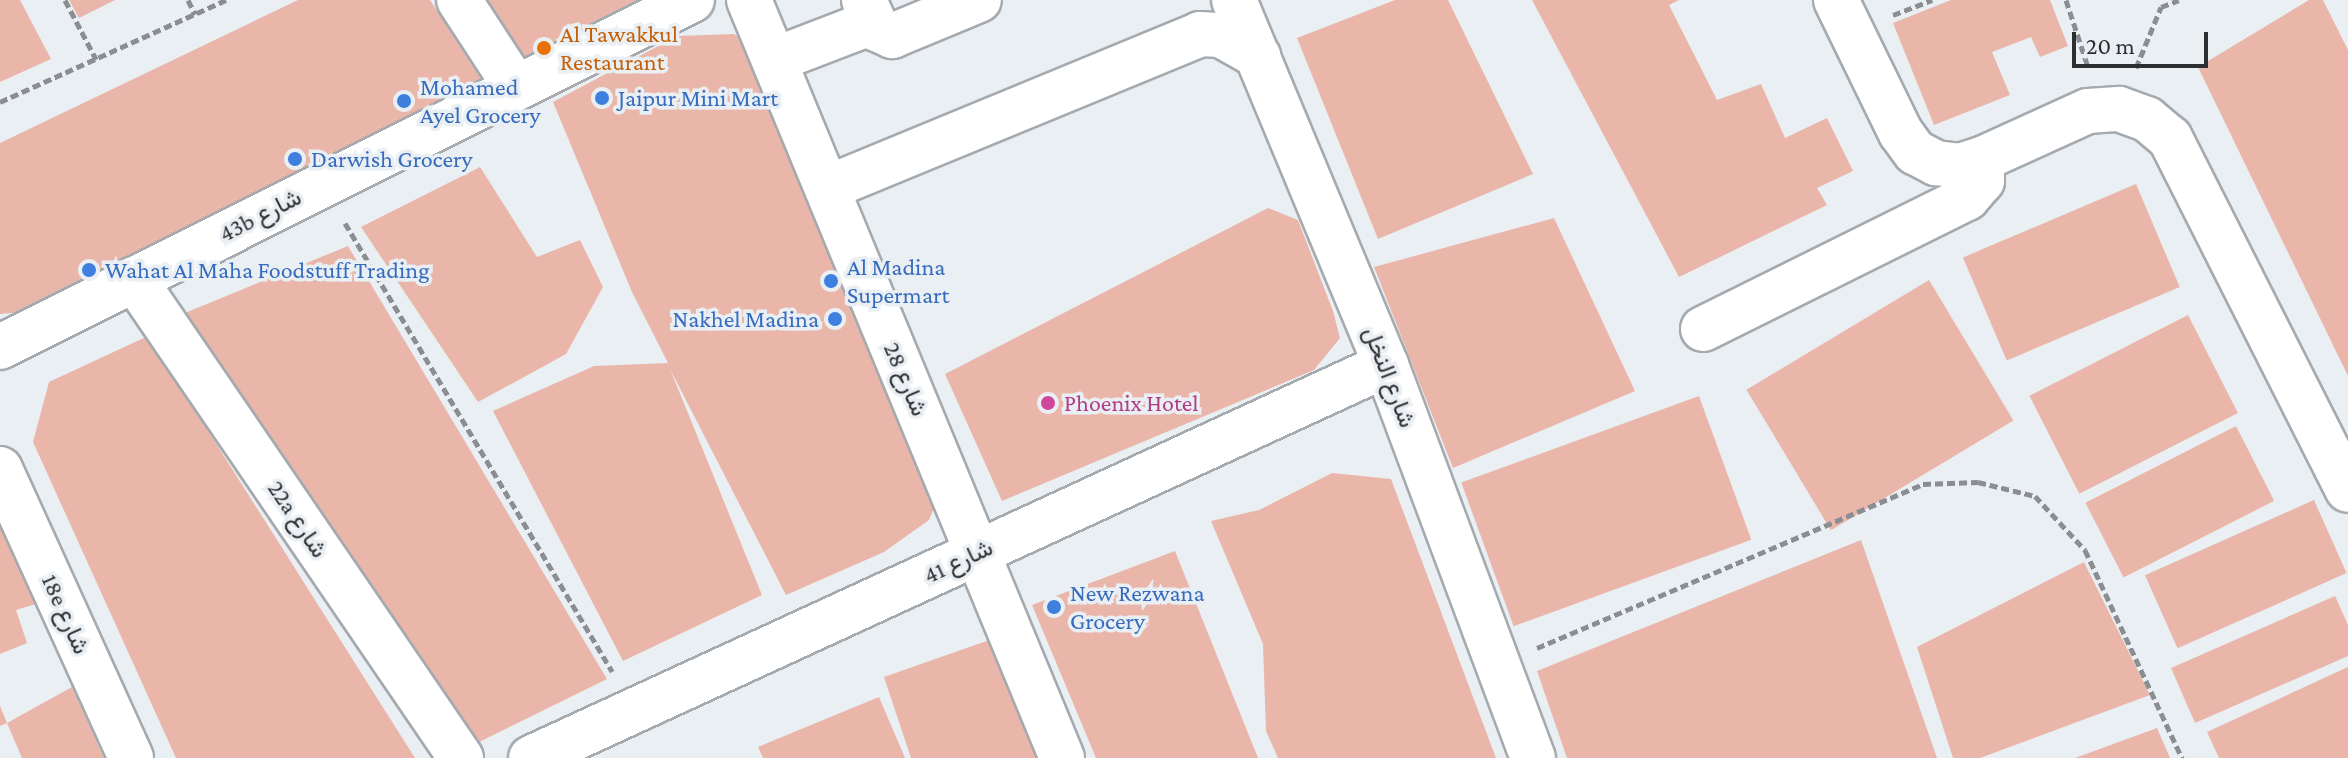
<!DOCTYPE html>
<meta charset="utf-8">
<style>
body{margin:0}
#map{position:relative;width:2348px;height:758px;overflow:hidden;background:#eaeff4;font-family:"Crimson Pro",Vazirmatn,serif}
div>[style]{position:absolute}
.building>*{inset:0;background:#eab6aa;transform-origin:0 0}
.path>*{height:5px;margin-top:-2.5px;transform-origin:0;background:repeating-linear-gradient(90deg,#8a8d91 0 8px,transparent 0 12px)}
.roads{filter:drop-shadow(2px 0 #a5aaaf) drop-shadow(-2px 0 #a5aaaf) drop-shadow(0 2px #a5aaaf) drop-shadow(0 -2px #a5aaaf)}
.minor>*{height:44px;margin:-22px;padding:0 22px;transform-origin:22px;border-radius:22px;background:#fff}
.dots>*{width:22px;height:22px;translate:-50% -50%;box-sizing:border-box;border:4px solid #eaeff4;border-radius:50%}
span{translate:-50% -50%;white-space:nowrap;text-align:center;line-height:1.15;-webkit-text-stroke:7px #eaeff4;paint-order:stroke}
.food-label{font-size:24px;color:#c56008}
.left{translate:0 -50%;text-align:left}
.shop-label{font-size:24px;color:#366cbe}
.right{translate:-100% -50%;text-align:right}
.street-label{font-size:24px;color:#2c2e30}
.hotel-label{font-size:24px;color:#b23c85}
.scale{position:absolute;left:2072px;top:32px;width:136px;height:36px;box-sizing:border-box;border:4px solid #2c2e30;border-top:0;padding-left:10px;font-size:24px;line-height:28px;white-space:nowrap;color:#2c2e30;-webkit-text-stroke:6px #eaeff4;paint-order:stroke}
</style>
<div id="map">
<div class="building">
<i style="clip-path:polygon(0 0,20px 0,51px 59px,0 82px)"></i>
<i style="clip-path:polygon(69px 0,115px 0,79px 18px)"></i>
<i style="clip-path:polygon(298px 0,430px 0,489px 91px,38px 311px,0 314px,0 143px)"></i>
<i style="clip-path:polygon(487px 0,656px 0,530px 75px)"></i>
<i style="clip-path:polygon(1395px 0,1448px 0,1533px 174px,1378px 239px,1297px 38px)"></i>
<i style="clip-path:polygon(1532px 0,1679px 0,1669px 5px,1717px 100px,1761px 84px,1785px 138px,1827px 118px,1853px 171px,1817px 188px,1827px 205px,1679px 277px)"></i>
<i style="clip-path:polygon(1951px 0,2050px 0,2068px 46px,2040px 57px,2031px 37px,1992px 52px,2010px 95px,1934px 125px,1893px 23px)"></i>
<i style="clip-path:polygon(2309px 0,2323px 0,2348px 50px,2348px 376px,2198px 67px)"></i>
<i style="clip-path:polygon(734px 34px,752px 45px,941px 491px,929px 520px,884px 552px,786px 595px,670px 369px,762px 595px,623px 661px,493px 411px,594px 366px,668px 363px,632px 292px,553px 102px,677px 36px)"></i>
<i style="clip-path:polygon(480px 167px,537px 257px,580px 240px,603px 287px,566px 354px,478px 402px,361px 227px)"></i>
<i style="left:2136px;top:184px;width:112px;height:188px;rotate:67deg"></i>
<i style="clip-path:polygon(1268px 208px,1298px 220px,1333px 311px,1340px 338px,1314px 370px,1002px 501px,945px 374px)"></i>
<i style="clip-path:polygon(1554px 218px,1635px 391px,1453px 468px,1374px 267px)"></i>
<i style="clip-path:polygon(348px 246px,607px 679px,461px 751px,180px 315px)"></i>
<i style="left:1929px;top:280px;width:164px;height:213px;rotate:59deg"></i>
<i style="left:2188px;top:315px;width:110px;height:178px;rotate:63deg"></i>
<i style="clip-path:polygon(148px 336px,415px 758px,176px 758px,33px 442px,49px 382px)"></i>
<i style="left:1699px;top:396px;width:153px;height:253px;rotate:70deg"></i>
<i style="left:2236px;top:426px;width:84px;height:169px;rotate:63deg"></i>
<i style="clip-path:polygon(1332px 473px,1391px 479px,1496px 758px,1278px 758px,1266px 731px,1263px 644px,1211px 521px,1259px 510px)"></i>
<i style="left:2314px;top:500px;width:80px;height:185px;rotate:66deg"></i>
<i style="clip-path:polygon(0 503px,46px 601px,16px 610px,27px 643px,0 654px)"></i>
<i style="clip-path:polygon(1861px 540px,1937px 758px,1567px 758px,1537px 671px)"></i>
<i style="clip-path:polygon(1175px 551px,1258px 758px,1096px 758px,1032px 605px)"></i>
<i style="clip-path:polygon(2084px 562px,2150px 695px,1980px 758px,1953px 758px,1917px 647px)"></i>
<i style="clip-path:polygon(2335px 596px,2348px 625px,2348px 656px,2195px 723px,2171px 668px)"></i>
<i style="clip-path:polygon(998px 637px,1042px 758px,911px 758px,884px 677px)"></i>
<i style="clip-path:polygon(2348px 667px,2348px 758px,2219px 758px,2207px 732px)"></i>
<i style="clip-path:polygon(72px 687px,104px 758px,22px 758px,7px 723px,0 726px,0 706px,7px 723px)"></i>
<i style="clip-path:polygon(879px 697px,905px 758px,763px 758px,758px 747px)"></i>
<i style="clip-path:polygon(2157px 728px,2170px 758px,2075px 758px)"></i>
</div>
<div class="path">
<i style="left:65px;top:0;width:67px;rotate:62.3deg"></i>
<i style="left:188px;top:0;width:16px;rotate:63deg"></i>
<i style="left:2066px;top:0;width:71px;rotate:71.8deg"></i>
<i style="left:1893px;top:15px;width:42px;rotate:-21deg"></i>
<i style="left:2136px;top:68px;width:66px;rotate:-67.7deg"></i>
<i style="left:2161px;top:7px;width:19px;rotate:-21deg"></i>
<i style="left:0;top:102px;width:248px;rotate:-24.3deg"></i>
<i style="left:345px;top:223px;width:522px;rotate:59.21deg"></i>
<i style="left:1537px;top:648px;width:419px;rotate:-23deg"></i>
<i style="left:1923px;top:484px;width:55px;rotate:-2.1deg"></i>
<i style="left:1978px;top:482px;width:59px;rotate:13.8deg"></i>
<i style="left:2035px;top:496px;width:74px;rotate:47.2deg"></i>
<i style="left:2085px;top:550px;width:230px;rotate:65deg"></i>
</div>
<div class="roads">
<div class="minor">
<i style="left:459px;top:0;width:103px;rotate:56.9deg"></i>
<i style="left:749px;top:0;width:820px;rotate:67.56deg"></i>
<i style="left:864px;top:0;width:32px;rotate:66deg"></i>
<i style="left:877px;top:29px;width:17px;rotate:25deg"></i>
<i style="left:892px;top:36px;width:94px;rotate:-22.5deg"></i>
<i style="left:1234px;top:0;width:395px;rotate:67.4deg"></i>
<i style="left:1386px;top:365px;width:420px;rotate:69.5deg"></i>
<i style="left:1836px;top:0;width:148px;rotate:64deg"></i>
<i style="left:1901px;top:133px;width:24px;rotate:54deg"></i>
<i style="left:1915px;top:152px;width:24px;rotate:28deg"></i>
<i style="left:1936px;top:163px;width:24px;rotate:7deg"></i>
<i style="left:1960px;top:166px;width:23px;rotate:-18deg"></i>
<i style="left:1982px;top:159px;width:116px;rotate:-24.4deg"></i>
<i style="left:2088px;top:111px;width:31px;rotate:-4deg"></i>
<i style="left:2119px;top:109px;width:30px;rotate:20deg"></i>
<i style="left:2147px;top:119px;width:30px;rotate:40deg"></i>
<i style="left:2170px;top:138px;width:394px;rotate:63.2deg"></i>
<i style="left:774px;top:60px;width:106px;rotate:-21deg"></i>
<i style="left:827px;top:188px;width:404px;rotate:-22.4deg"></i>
<i style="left:1200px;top:34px;width:21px;rotate:3deg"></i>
<i style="left:1221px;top:35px;width:43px;rotate:29.6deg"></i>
<i style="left:134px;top:279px;width:580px;rotate:55.68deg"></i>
<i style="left:1703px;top:329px;width:295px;rotate:-26.4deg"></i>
<i style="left:1967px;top:198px;width:23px;rotate:-49deg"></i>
<i style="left:1982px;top:181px;width:22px;rotate:-90deg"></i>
<i style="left:0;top:347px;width:774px;rotate:-26.63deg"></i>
<i style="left:0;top:469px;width:317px;rotate:65.6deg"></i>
<i style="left:531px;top:758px;width:941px;rotate:-24.69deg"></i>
</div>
</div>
<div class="dots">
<i style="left:544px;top:48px;background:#e8710a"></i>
<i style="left:602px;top:98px;background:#3f7fe0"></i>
<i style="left:404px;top:101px;background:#3f7fe0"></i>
<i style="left:295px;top:159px;background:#3f7fe0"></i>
<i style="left:89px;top:270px;background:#3f7fe0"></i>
<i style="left:831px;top:281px;background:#3f7fe0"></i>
<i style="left:835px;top:319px;background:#3f7fe0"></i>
<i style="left:1048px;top:403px;background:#d1479c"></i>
<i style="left:1054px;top:607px;background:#3f7fe0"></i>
</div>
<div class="food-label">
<span class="left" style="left:560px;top:48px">Al Tawakkul<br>Restaurant</span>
</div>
<div class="shop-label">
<span class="left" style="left:420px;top:101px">Mohamed<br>Ayel Grocery</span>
<span class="left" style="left:618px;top:98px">Jaipur Mini Mart</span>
<span class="left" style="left:311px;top:159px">Darwish Grocery</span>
<span class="left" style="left:847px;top:281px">Al Madina<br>Supermart</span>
<span class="left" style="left:105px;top:270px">Wahat Al Maha Foodstuff Trading</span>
<span class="right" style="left:819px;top:319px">Nakhel Madina</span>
<span class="left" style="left:1070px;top:607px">New Rezwana<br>Grocery</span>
</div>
<div class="street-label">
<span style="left:260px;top:215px;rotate:-27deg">43b شارع</span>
<span style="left:1390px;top:377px;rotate:69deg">شارع النخل</span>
<span style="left:906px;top:379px;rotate:67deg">شارع 28</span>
<span style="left:298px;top:519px;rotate:56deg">22a شارع</span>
<span style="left:958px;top:561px;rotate:-25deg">شارع 41</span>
<span style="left:66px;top:614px;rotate:66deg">18e شارع</span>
</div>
<div class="hotel-label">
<span class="left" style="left:1064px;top:403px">Phoenix Hotel</span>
</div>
<div class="scale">20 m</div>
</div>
